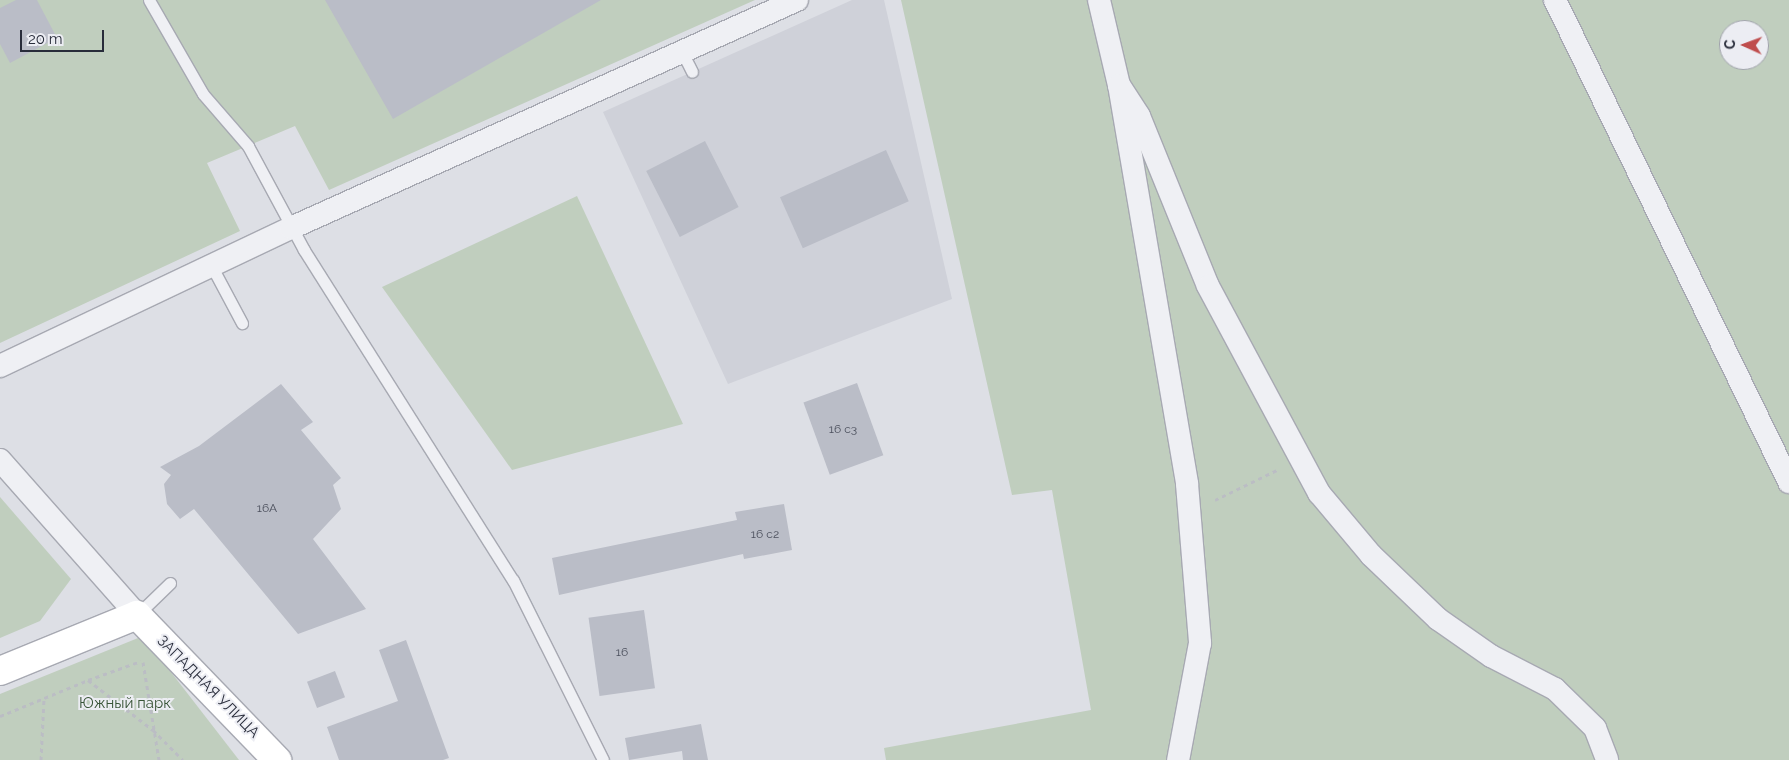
<!DOCTYPE html>
<meta charset="utf-8">
<style>
body{margin:0}
#map{position:relative;width:1789px;height:760px;overflow:hidden;background:#dddfe5;font-family:Raleway,sans-serif}
div>[style]{position:absolute}
.built>*{inset:0;background:#cfd1d9}
.green>*{inset:0;background:#c0cebe}
.building>*{inset:0;background:#babdc7;transform-origin:0 0}
.path>*{height:3px;margin-top:-1.5px;transform-origin:0;background:repeating-linear-gradient(90deg,#bbbdc4 0 4px,transparent 0 8px)}
.roads{filter:drop-shadow(1px 0 #a7a9b2) drop-shadow(-1px 0 #a7a9b2) drop-shadow(0 1px #a7a9b2) drop-shadow(0 -1px #a7a9b2)}
.lane>*{height:11px;margin:-5.5px;padding:0 5.5px;transform-origin:5.5px;border-radius:5.5px;background:#eff0f4}
.street>*{height:22px;margin:-11px;padding:0 11px;transform-origin:11px;border-radius:11px;background:#eff0f4}
.secondary>*{height:28px;margin:-14px;padding:0 14px;transform-origin:14px;border-radius:14px;background:#fff}
span{translate:-50% -50%;white-space:nowrap;text-align:center;line-height:1.15;-webkit-text-stroke:4px #ecedf3;paint-order:stroke}
.number-label{font-size:12px;color:#4c505d}
.number-label span{-webkit-text-stroke-width:0}
.street-label{font-size:15px;color:#282c3a}
.park-label{font-size:15px;color:#385437}
.north{position:absolute;left:1719px;top:20px;width:50px;height:50px;box-sizing:border-box;background:#ecedf3;border:1px solid #9ea0a9;border-radius:50%;rotate:272deg;font-size:14px;font-weight:700;line-height:20px;text-align:center;color:#282c3a}
.north::after{content:'';display:block;margin:auto;width:18px;height:22px;background:#bf4d4d;clip-path:polygon(50% 0,100% 100%,50% 72%,0 100%)}
.scale{position:absolute;left:20px;top:30px;width:84px;height:22px;box-sizing:border-box;border:2px solid #282c3a;border-top:0;padding-left:6px;font-size:15px;line-height:18px;white-space:nowrap;color:#282c3a;-webkit-text-stroke:4px #ecedf3;paint-order:stroke}
</style>
<div id="map">
<div class="built">
<i style="clip-path:polygon(852px 0,884px 0,952px 299px,728px 384px,603px 112px)"></i>
</div>
<div class="green">
<i style="clip-path:polygon(0 0,755px 0,329px 190px,295px 126px,207px 163px,240px 231px,0 343px)"></i>
<i style="clip-path:polygon(evenodd,901px 0,1789px 0,1789px 760px,886px 760px,884px 748px,1091px 710px,1052px 490px,1012px 495px,901px 0,1729px 30px,1759px 30px,1759px 60px,1729px 60px,1729px 30px)"></i>
<i style="clip-path:polygon(577px 196px,683px 424px,512px 470px,382px 287px)"></i>
<i style="clip-path:polygon(0 497px,71px 579px,40px 621px,0 638px)"></i>
<i style="clip-path:polygon(143px 636px,239px 760px,0 760px,0 694px)"></i>
</div>
<div class="building">
<i style="clip-path:polygon(16px 0,37px 0,57px 38px,10px 63px,0 44px,0 8px)"></i>
<i style="clip-path:polygon(325px 0,601px 0,393px 119px)"></i>
<i style="left:705px;top:141px;width:74px;height:66px;rotate:63deg"></i>
<i style="left:886px;top:150px;width:56px;height:116px;rotate:66deg"></i>
<i style="left:857px;top:383px;width:77px;height:57px;rotate:70deg"></i>
<i style="clip-path:polygon(281px 384px,313px 422px,301px 430px,341px 478px,333px 485px,341px 509px,313px 539px,366px 609px,298px 634px,194px 509px,180px 519px,167px 504px,164px 484px,171px 475px,160px 467px,199px 446px)"></i>
<i style="clip-path:polygon(784px 504px,792px 550px,744px 559px,743px 554px,559px 595px,552px 558px,737px 520px,735px 512px)"></i>
<i style="left:644px;top:610px;width:79px;height:56px;rotate:82deg"></i>
<i style="clip-path:polygon(406px 640px,449px 758px,443px 760px,339px 760px,327px 727px,398px 701px,379px 650px)"></i>
<i style="left:335px;top:671px;width:28px;height:30px;rotate:69deg"></i>
<i style="clip-path:polygon(701px 724px,708px 760px,683px 760px,682px 751px,629px 760px,625px 738px)"></i>
</div>
<div class="path">
<i style="left:1215px;top:500px;width:71px;rotate:-25.8deg"></i>
<i style="left:143px;top:662px;width:99px;rotate:80.7deg"></i>
<i style="left:88px;top:680px;width:56px;rotate:-19.7deg"></i>
<i style="left:0;top:716px;width:95px;rotate:-22.2deg"></i>
<i style="left:88px;top:680px;width:82px;rotate:37.6deg"></i>
<i style="left:153px;top:730px;width:42px;rotate:45deg"></i>
<i style="left:41px;top:760px;width:62px;rotate:-87.2deg"></i>
</div>
<div class="roads">
<div class="lane">
<i style="left:149px;top:0;width:108px;rotate:60.1deg"></i>
<i style="left:203px;top:94px;width:69px;rotate:49.1deg"></i>
<i style="left:248px;top:146px;width:118px;rotate:61.7deg"></i>
<i style="left:304px;top:250px;width:391px;rotate:57.7deg"></i>
<i style="left:513px;top:580px;width:201px;rotate:63.4deg"></i>
<i style="left:682px;top:52px;width:22px;rotate:63deg"></i>
<i style="left:211px;top:265px;width:66px;rotate:61.9deg"></i>
<i style="left:137px;top:615px;width:46px;rotate:-44.1deg"></i>
</div>
<div class="street">
<i style="left:1099px;top:0;width:87px;rotate:76.8deg"></i>
<i style="left:1119px;top:85px;width:405px;rotate:80.3deg"></i>
<i style="left:1187px;top:484px;width:160px;rotate:85.3deg"></i>
<i style="left:1200px;top:643px;width:119px;rotate:100.6deg"></i>
<i style="left:1555px;top:0;width:536px;rotate:64.1deg"></i>
<i style="left:1119px;top:85px;width:37px;rotate:57deg"></i>
<i style="left:1139px;top:116px;width:183px;rotate:67.9deg"></i>
<i style="left:1208px;top:286px;width:235px;rotate:61.8deg"></i>
<i style="left:1319px;top:493px;width:81px;rotate:50deg"></i>
<i style="left:1371px;top:555px;width:93px;rotate:43.7deg"></i>
<i style="left:1438px;top:619px;width:65px;rotate:34.9deg"></i>
<i style="left:1491px;top:656px;width:72px;rotate:27.3deg"></i>
<i style="left:1555px;top:689px;width:56px;rotate:44.3deg"></i>
<i style="left:1595px;top:728px;width:34px;rotate:69deg"></i>
<i style="left:0;top:366px;width:322px;rotate:-25.4deg"></i>
<i style="left:291px;top:228px;width:555px;rotate:-24.26deg"></i>
<i style="left:0;top:460px;width:207px;rotate:48.5deg"></i>
</div>
<div class="secondary">
<i style="left:0;top:671px;width:148px;rotate:-22.2deg"></i>
<i style="left:137px;top:615px;width:202px;rotate:46deg"></i>
</div>
</div>
<div class="number-label">
<span style="left:843px;top:430px">16 с3</span>
<span style="left:267px;top:509px">16А</span>
<span style="left:765px;top:535px">16 с2</span>
<span style="left:622px;top:653px">16</span>
</div>
<div class="street-label">
<span style="left:208px;top:687px;rotate:45deg">ЗАПАДНАЯ УЛИЦА</span>
</div>
<div class="park-label">
<span style="left:125px;top:704px">Южный парк</span>
</div>
<div class="north">С</div>
<div class="scale">20 m</div>
</div>
